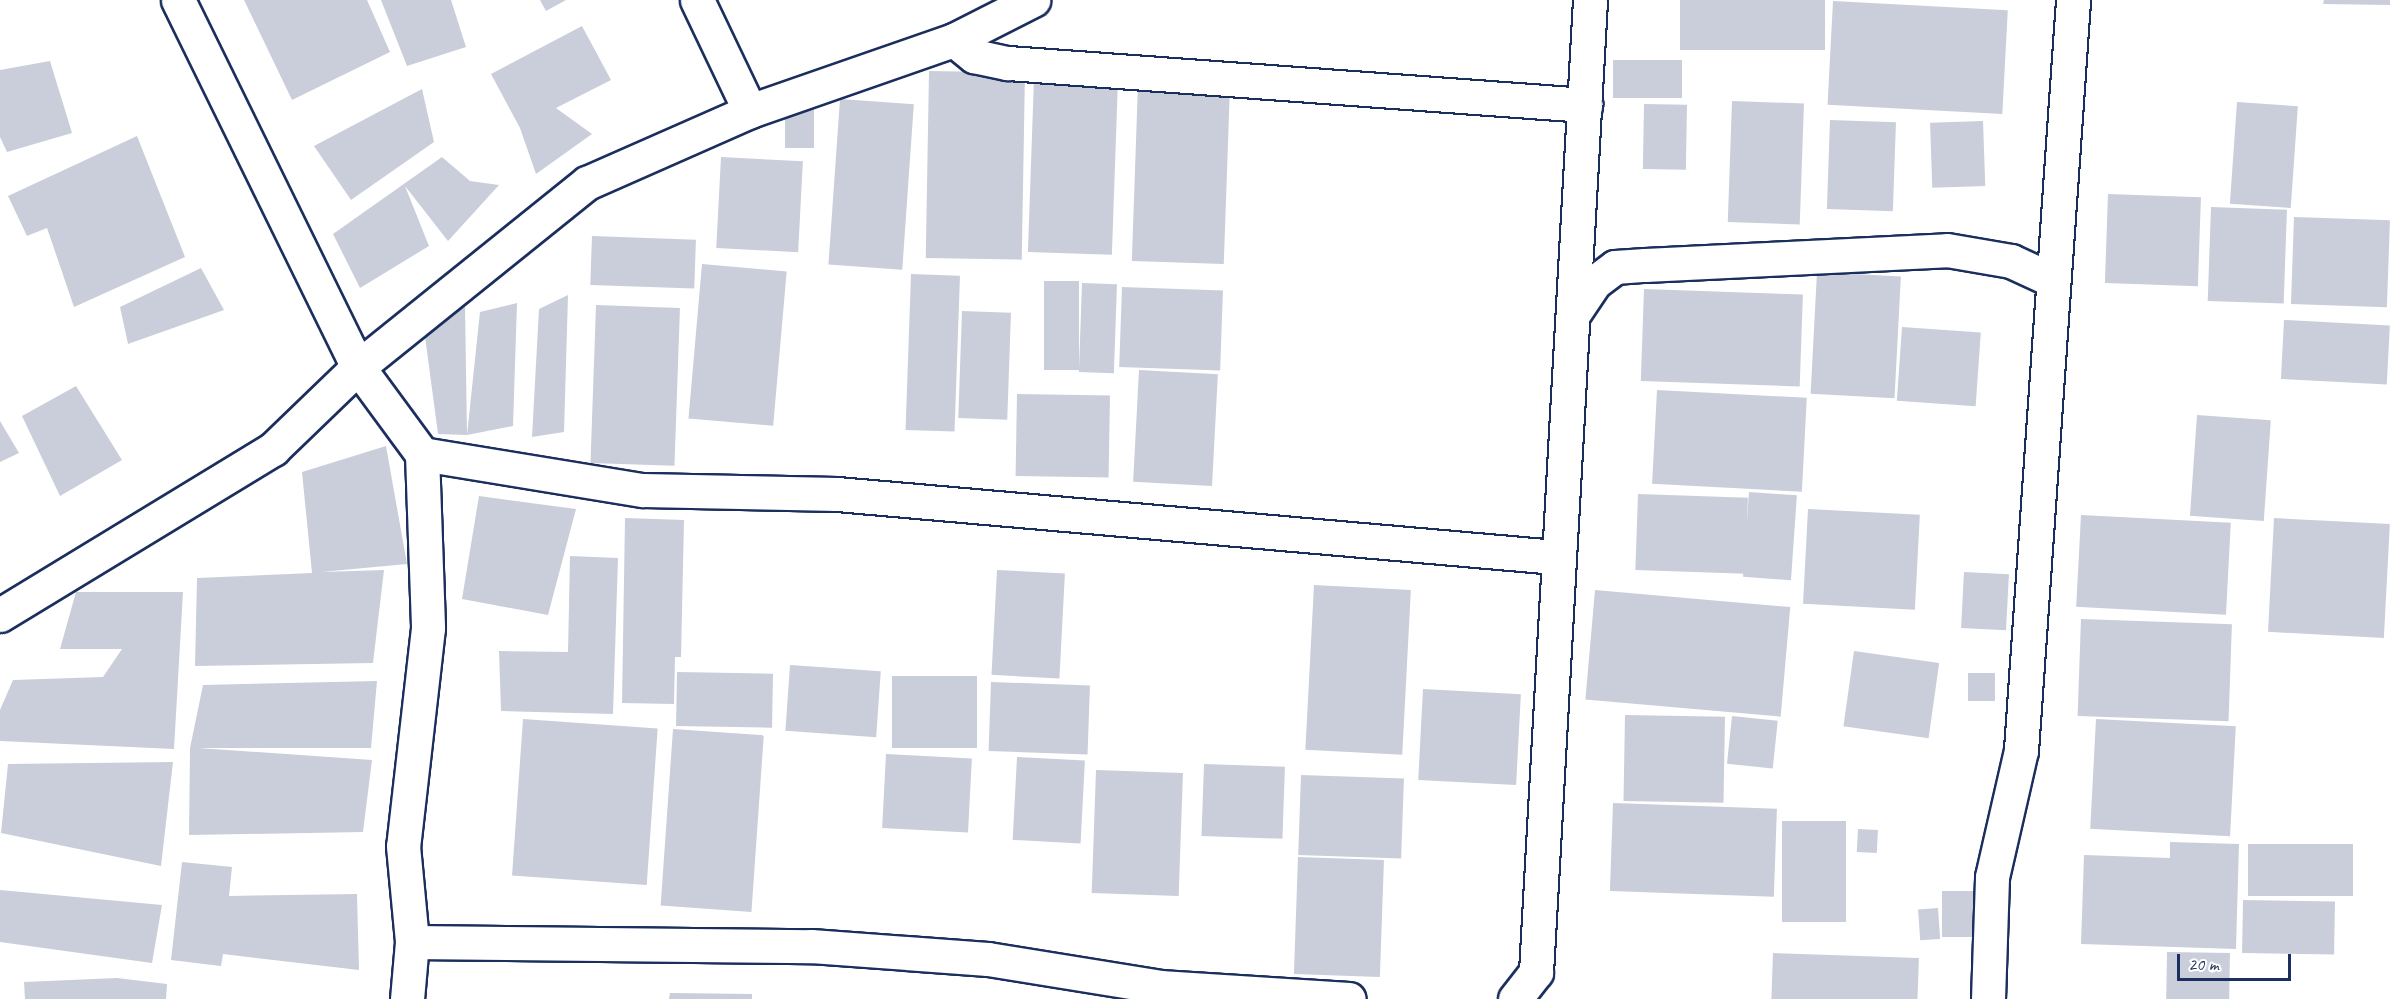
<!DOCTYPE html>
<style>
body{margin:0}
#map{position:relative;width:2390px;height:999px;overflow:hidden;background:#fff;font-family:Caveat,sans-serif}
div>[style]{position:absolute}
.building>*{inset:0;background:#caceda;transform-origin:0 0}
.roads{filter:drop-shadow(2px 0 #1b2f5e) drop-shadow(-2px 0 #1b2f5e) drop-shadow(0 2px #1b2f5e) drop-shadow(0 -2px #1b2f5e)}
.street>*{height:33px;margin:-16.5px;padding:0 16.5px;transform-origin:16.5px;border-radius:16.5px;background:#fff}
span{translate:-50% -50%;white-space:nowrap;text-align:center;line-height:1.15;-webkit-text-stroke:4.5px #fff;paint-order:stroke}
.scale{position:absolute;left:2177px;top:954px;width:114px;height:27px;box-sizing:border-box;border:3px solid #1b2f5e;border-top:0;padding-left:8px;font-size:18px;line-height:21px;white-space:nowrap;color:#1b2f5e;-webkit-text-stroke:4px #fff;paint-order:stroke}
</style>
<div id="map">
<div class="building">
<i style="clip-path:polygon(244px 0,367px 0,390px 52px,292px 100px)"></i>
<i style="clip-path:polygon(381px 0,451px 0,466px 47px,407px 66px)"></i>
<i style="clip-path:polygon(540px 0,566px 0,546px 11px)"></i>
<i style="left:1680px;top:0;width:145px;height:50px"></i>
<i style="clip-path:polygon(2324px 0,2390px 0,2390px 5px,2323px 4px)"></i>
<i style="left:1833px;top:1px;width:175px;height:104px;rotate:3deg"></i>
<i style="clip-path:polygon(582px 26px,611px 80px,556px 108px,592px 134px,536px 174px,520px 128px,491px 74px)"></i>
<i style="left:1613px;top:60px;width:69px;height:38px"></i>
<i style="clip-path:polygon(50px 61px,72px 133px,7px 152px,0 137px,0 70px)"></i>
<i style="left:929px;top:71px;width:96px;height:187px;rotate:1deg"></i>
<i style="left:1034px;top:78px;width:84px;height:174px;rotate:2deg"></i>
<i style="left:1138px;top:84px;width:92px;height:177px;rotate:2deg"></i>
<i style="clip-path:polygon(422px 89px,434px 142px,351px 200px,314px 146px)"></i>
<i style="left:840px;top:99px;width:74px;height:166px;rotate:4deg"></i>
<i style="left:785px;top:100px;width:29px;height:48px"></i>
<i style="left:1732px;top:101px;width:72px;height:121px;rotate:2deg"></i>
<i style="left:2237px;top:102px;width:61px;height:102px;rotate:4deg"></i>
<i style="left:1644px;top:104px;width:43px;height:65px;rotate:1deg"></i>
<i style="left:1830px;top:120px;width:66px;height:89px;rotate:2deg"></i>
<i style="left:1983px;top:121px;width:65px;height:53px;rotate:88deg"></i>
<i style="clip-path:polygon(137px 136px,185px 257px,74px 307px,47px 228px,27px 236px,8px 196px)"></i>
<i style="clip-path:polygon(442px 157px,470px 181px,499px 185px,448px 241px,405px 186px,429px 246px,360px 288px,333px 234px)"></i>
<i style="left:721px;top:157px;width:82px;height:91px;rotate:3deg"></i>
<i style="left:2108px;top:194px;width:93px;height:89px;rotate:2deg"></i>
<i style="left:2211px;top:207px;width:76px;height:94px;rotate:2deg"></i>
<i style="left:2294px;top:217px;width:96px;height:87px;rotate:2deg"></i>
<i style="left:592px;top:236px;width:104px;height:49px;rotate:2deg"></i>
<i style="left:702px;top:264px;width:85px;height:155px;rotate:5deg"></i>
<i style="clip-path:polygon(201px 268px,224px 310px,128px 344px,120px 307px)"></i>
<i style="left:1817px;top:272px;width:84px;height:122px;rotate:3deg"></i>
<i style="left:911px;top:274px;width:49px;height:156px;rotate:2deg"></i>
<i style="left:1044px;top:281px;width:35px;height:89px"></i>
<i style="left:1082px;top:283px;width:35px;height:89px;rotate:2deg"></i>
<i style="left:1122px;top:287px;width:101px;height:80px;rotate:2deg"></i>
<i style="left:1644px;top:289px;width:159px;height:92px;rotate:2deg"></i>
<i style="clip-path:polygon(568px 295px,564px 432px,532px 437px,539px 309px)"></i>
<i style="clip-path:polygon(517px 303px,513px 426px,467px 435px,438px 434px,422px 314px,465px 305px,467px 435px,480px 312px)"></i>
<i style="left:596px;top:305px;width:84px;height:158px;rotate:2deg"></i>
<i style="left:962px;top:311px;width:49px;height:107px;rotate:2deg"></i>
<i style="left:2284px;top:320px;width:106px;height:59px;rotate:3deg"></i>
<i style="left:1902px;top:327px;width:79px;height:74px;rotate:4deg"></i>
<i style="left:1139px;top:370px;width:79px;height:112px;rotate:3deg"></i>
<i style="clip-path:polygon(76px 386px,122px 460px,60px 496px,22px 416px)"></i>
<i style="left:1657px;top:390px;width:150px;height:94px;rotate:3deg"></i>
<i style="left:1017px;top:394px;width:93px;height:82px;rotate:1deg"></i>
<i style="left:2197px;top:415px;width:74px;height:101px;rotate:4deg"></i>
<i style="clip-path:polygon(0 421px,19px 453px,0 462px)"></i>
<i style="clip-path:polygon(386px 446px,407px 564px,321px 572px,384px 570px,373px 663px,195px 666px,197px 578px,312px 573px,302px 472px)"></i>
<i style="left:1749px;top:492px;width:48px;height:85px;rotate:4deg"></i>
<i style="left:1638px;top:494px;width:110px;height:76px;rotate:2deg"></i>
<i style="clip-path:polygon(479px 496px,576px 509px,548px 615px,462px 599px)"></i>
<i style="left:1808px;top:509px;width:112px;height:95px;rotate:3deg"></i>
<i style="left:2081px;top:515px;width:150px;height:92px;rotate:3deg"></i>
<i style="clip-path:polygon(625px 518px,684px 520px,681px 657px,675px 657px,674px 704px,622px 703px)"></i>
<i style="left:2274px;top:518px;width:116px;height:114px;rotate:3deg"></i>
<i style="clip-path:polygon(570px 556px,618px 558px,613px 714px,501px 711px,499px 651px,568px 652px)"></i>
<i style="left:997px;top:570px;width:68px;height:105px;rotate:3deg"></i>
<i style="left:1964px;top:572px;width:45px;height:56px;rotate:3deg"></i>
<i style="left:1314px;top:585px;width:97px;height:165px;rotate:3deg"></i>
<i style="left:1595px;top:590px;width:196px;height:110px;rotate:5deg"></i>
<i style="clip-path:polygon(76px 592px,183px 592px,174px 749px,0 741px,0 710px,13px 680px,103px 677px,122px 649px,60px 649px)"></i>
<i style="left:2081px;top:619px;width:151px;height:97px;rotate:2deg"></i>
<i style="left:1854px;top:651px;width:86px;height:76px;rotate:8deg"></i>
<i style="left:790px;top:665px;width:91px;height:66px;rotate:4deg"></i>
<i style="left:677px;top:672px;width:96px;height:54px;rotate:1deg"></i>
<i style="left:1968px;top:673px;width:27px;height:28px"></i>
<i style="left:892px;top:676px;width:85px;height:72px"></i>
<i style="clip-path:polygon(377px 681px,371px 748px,198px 748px,372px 760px,363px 832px,189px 835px,190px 748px,203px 685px)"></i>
<i style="left:991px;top:682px;width:99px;height:69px;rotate:2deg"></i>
<i style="left:1423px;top:689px;width:98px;height:91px;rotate:3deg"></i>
<i style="left:1625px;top:715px;width:100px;height:86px;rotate:1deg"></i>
<i style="left:1732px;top:716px;width:46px;height:48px;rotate:6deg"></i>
<i style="left:523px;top:719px;width:135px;height:157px;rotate:4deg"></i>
<i style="left:2096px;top:719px;width:140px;height:110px;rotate:3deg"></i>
<i style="left:673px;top:729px;width:91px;height:177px;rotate:4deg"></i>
<i style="left:886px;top:754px;width:86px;height:74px;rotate:3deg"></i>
<i style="left:1017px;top:757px;width:68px;height:83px;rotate:3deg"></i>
<i style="clip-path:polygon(173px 762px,161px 866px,1px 833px,8px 764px)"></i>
<i style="left:1204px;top:764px;width:81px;height:72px;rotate:2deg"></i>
<i style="left:1096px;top:770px;width:87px;height:123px;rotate:2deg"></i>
<i style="left:1301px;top:775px;width:103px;height:80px;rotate:2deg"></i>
<i style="left:1613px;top:803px;width:164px;height:88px;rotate:2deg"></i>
<i style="left:1782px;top:821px;width:64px;height:101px"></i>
<i style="left:1858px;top:829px;width:20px;height:23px;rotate:3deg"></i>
<i style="clip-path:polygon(2170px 842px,2239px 844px,2236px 949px,2081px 944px,2084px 855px,2170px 858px)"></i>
<i style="left:2353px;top:844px;width:52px;height:105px;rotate:90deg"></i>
<i style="left:1298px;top:857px;width:86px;height:117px;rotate:2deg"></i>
<i style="clip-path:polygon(182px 862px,232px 867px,229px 896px,357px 894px,359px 970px,223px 954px,221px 966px,171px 960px)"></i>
<i style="clip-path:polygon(0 890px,162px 905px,152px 963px,0 942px)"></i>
<i style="left:1942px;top:891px;width:43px;height:46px"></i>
<i style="left:2243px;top:900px;width:92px;height:53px;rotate:1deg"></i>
<i style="left:1938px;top:908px;width:31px;height:20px;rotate:86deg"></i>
<i style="left:2167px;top:952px;width:63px;height:47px;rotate:1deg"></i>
<i style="left:1773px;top:953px;width:146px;height:46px;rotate:2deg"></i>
<i style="clip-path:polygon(117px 978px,167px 984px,166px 999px,25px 999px,24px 982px)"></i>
<i style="clip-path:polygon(670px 993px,752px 994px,752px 999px,669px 999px)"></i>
</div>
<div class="roads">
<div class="street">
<i style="left:178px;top:0;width:409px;rotate:63.9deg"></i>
<i style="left:358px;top:367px;width:108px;rotate:53.7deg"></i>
<i style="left:422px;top:454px;width:174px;rotate:88deg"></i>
<i style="left:428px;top:628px;width:219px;rotate:96.5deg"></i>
<i style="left:403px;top:846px;width:96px;rotate:84.6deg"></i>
<i style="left:412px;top:942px;width:57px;rotate:95deg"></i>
<i style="left:697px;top:0;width:123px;rotate:64.5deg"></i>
<i style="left:954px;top:40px;width:26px;rotate:39deg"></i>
<i style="left:974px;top:56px;width:35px;rotate:12deg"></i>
<i style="left:1008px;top:63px;width:579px;rotate:4.16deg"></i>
<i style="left:1574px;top:313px;width:37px;rotate:-56deg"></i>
<i style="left:1595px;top:282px;width:25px;rotate:-37deg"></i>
<i style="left:1615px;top:267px;width:30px;rotate:-4deg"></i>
<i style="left:1645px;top:265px;width:302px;rotate:-2.8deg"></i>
<i style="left:1947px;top:250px;width:65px;rotate:9.8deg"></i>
<i style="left:2011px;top:261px;width:43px;rotate:24.8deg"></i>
<i style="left:422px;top:454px;width:224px;rotate:9.3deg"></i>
<i style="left:643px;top:490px;width:194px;rotate:1.2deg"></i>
<i style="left:837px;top:494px;width:721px;rotate:5.01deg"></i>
<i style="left:0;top:615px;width:320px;rotate:-31.3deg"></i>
<i style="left:273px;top:449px;width:118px;rotate:-44deg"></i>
<i style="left:358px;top:367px;width:294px;rotate:-38.8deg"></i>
<i style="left:587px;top:183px;width:178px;rotate:-23.8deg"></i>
<i style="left:750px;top:111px;width:216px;rotate:-19.2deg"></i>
<i style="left:954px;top:40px;width:89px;rotate:-26.9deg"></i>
<i style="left:412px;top:942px;width:399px;rotate:0.6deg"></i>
<i style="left:811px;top:946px;width:177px;rotate:4.2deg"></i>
<i style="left:988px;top:959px;width:174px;rotate:9.2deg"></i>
<i style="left:1160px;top:987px;width:189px;rotate:3.6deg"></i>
<i style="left:1515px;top:999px;width:34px;rotate:-52deg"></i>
<i style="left:1536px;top:972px;width:973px;rotate:-86.82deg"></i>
<i style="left:1988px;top:999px;width:122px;rotate:-88.1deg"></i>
<i style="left:1992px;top:877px;width:130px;rotate:-77.1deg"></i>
<i style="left:2021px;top:750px;width:752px;rotate:-86.03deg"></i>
</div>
</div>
<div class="scale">20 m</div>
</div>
